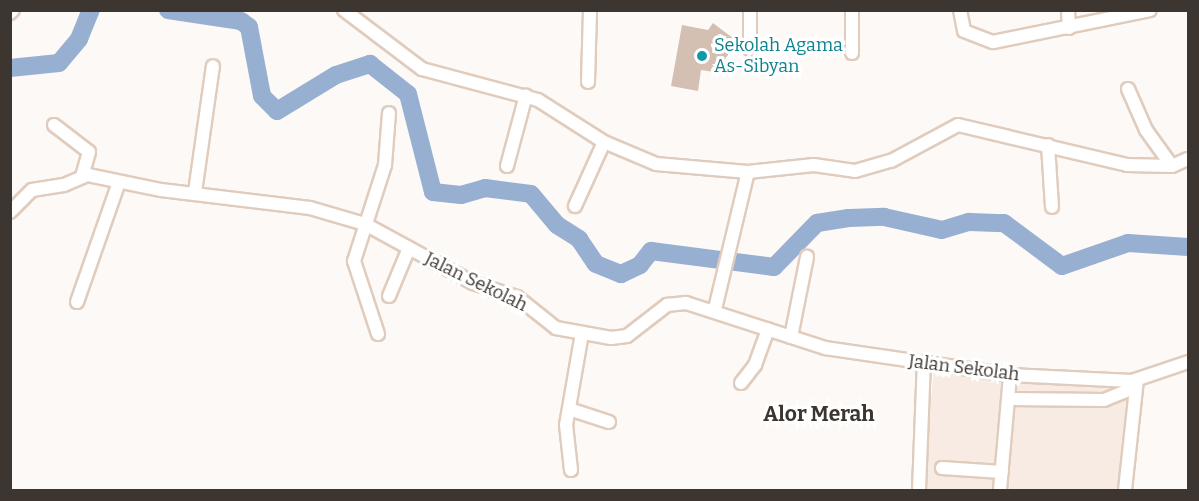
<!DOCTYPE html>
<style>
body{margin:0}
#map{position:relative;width:1199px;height:501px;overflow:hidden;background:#fdf9f6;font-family:Bitter,serif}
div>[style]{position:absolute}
.built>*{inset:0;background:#f7ebe3}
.river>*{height:18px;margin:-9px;padding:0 9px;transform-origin:9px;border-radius:9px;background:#97afd1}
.building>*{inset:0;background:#d4c0b2}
.roads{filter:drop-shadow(2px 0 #e0ccbd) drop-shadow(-2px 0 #e0ccbd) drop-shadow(0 2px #e0ccbd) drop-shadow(0 -2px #e0ccbd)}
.minor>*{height:12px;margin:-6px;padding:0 6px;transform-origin:6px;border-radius:6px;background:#fff}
.dots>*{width:16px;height:16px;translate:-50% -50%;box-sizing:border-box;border:3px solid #fff;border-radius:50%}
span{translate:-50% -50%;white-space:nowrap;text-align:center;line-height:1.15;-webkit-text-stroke:6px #fff;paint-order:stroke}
.culture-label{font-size:18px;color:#0d838f}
.left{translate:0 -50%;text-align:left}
.street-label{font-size:18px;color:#3d352f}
.quarter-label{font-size:21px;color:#3d352f;font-weight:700}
.frame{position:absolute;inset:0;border:12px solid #3d352f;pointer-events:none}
</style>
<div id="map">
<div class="built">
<i style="clip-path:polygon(934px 366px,1134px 384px,1124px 490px,924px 490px)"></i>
</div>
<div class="river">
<i style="left:168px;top:10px;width:74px;rotate:8.6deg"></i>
<i style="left:241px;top:21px;width:10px;rotate:37deg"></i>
<i style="left:249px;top:27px;width:70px;rotate:79.3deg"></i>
<i style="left:262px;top:96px;width:21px;rotate:45deg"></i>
<i style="left:277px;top:111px;width:69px;rotate:-31.4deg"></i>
<i style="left:336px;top:75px;width:36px;rotate:-18deg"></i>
<i style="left:370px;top:64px;width:48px;rotate:38.3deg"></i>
<i style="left:408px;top:94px;width:101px;rotate:75.7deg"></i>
<i style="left:433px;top:192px;width:28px;rotate:6deg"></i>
<i style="left:461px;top:195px;width:25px;rotate:-16deg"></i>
<i style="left:485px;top:188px;width:46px;rotate:7.4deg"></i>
<i style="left:531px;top:194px;width:40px;rotate:50deg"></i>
<i style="left:557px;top:225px;width:26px;rotate:32deg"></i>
<i style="left:579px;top:239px;width:30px;rotate:56deg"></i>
<i style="left:596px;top:264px;width:27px;rotate:22deg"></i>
<i style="left:621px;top:274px;width:21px;rotate:-25deg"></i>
<i style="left:640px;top:265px;width:18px;rotate:-52deg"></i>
<i style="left:651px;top:251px;width:124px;rotate:7.4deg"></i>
<i style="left:774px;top:267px;width:62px;rotate:-45.7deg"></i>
<i style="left:817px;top:223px;width:32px;rotate:-9deg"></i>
<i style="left:849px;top:218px;width:35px;rotate:-2deg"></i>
<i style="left:884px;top:217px;width:59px;rotate:12.6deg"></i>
<i style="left:942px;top:230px;width:28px;rotate:-17deg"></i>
<i style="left:969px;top:222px;width:35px;rotate:2deg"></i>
<i style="left:1004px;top:223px;width:72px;rotate:36.6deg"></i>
<i style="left:1062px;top:266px;width:70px;rotate:-19.2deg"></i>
<i style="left:1128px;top:243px;width:60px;rotate:3.8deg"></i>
<i style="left:10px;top:68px;width:49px;rotate:-5.8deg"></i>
<i style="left:59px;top:63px;width:31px;rotate:-50deg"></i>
<i style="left:79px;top:39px;width:31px;rotate:-68deg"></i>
</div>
<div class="building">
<i style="clip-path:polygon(713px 23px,738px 42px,715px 72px,701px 70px,698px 91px,671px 86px,682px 25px,708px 30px)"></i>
</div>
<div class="roads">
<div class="minor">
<i style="left:344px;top:10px;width:98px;rotate:37.1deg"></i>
<i style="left:422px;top:69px;width:120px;rotate:15deg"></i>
<i style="left:538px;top:100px;width:78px;rotate:32.5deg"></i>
<i style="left:604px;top:142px;width:56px;rotate:22.9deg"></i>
<i style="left:656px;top:164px;width:92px;rotate:5deg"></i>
<i style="left:748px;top:172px;width:66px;rotate:-6.1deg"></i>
<i style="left:814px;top:165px;width:41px;rotate:8.3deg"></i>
<i style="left:855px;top:171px;width:37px;rotate:-16deg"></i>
<i style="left:891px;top:161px;width:76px;rotate:-28.2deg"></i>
<i style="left:958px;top:125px;width:174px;rotate:13.3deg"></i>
<i style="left:1127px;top:165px;width:45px;rotate:1.3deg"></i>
<i style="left:1172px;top:166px;width:17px;rotate:-24deg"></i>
<i style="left:852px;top:10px;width:43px;rotate:90deg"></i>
<i style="left:960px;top:10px;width:21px;rotate:79deg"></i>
<i style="left:964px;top:31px;width:31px;rotate:21deg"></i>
<i style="left:993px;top:42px;width:160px;rotate:-11.5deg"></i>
<i style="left:1068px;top:10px;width:18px;rotate:87deg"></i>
<i style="left:10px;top:13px;width:4px;rotate:-45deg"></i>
<i style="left:750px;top:49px;width:39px;rotate:-90deg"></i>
<i style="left:588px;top:82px;width:72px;rotate:-88.4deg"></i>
<i style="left:1128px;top:89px;width:45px;rotate:66.3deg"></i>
<i style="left:1146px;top:130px;width:44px;rotate:54.2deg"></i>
<i style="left:54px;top:125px;width:44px;rotate:37.6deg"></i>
<i style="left:89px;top:152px;width:26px;rotate:106deg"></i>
<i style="left:1048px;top:145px;width:62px;rotate:86.3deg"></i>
<i style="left:507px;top:166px;width:73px;rotate:-75deg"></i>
<i style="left:195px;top:192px;width:127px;rotate:-81.9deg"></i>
<i style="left:575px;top:206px;width:70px;rotate:-65.6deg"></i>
<i style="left:10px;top:212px;width:31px;rotate:-45deg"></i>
<i style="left:32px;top:190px;width:32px;rotate:-9deg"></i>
<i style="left:64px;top:185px;width:26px;rotate:-23deg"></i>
<i style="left:88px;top:175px;width:75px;rotate:11.6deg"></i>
<i style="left:161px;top:190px;width:150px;rotate:6.9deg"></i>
<i style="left:310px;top:208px;width:57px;rotate:16.2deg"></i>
<i style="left:365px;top:224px;width:123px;rotate:28.6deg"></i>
<i style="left:473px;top:283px;width:46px;rotate:17.7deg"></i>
<i style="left:517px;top:297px;width:50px;rotate:38.5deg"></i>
<i style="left:556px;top:328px;width:56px;rotate:10.3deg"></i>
<i style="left:611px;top:338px;width:16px;rotate:-7deg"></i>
<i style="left:627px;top:336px;width:51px;rotate:-37.8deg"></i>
<i style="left:667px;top:305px;width:19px;rotate:-6deg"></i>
<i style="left:686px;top:303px;width:146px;rotate:17.9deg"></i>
<i style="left:825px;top:348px;width:187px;rotate:8.3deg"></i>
<i style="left:1010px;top:375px;width:122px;rotate:2.8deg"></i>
<i style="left:1132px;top:381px;width:59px;rotate:-18.7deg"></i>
<i style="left:389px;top:296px;width:52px;rotate:-67.4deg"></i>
<i style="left:77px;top:302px;width:127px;rotate:-70.7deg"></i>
<i style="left:715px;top:309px;width:141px;rotate:-76.5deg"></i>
<i style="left:378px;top:334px;width:77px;rotate:-108.2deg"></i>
<i style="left:354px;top:261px;width:101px;rotate:-72.1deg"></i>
<i style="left:385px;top:165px;width:52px;rotate:-85.6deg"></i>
<i style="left:791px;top:337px;width:82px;rotate:-78.7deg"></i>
<i style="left:741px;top:383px;width:23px;rotate:-52deg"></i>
<i style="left:755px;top:365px;width:38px;rotate:-70deg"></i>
<i style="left:1010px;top:399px;width:94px;rotate:0.6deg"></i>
<i style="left:1104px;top:400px;width:24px;rotate:-22deg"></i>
<i style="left:1126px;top:391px;width:12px;rotate:-59deg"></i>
<i style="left:569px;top:409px;width:42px;rotate:18deg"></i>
<i style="left:942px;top:468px;width:60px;rotate:3.8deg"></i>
<i style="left:571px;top:470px;width:45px;rotate:-96.3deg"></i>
<i style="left:566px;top:425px;width:93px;rotate:-80.1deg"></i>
<i style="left:919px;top:490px;width:128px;rotate:-87.8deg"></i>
<i style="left:1000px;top:490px;width:115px;rotate:-85deg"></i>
<i style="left:1125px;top:490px;width:111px;rotate:-83.8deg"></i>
</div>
</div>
<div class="dots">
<i style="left:702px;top:56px;background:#0f9aa8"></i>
</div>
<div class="culture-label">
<span class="left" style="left:714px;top:56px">Sekolah Agama<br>As-Sibyan</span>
</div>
<div class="street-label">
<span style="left:476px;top:282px;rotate:26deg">Jalan Sekolah</span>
<span style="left:964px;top:368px;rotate:7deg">Jalan Sekolah</span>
</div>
<div class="quarter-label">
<span style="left:819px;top:414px">Alor Merah</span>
</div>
<div class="frame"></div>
</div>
